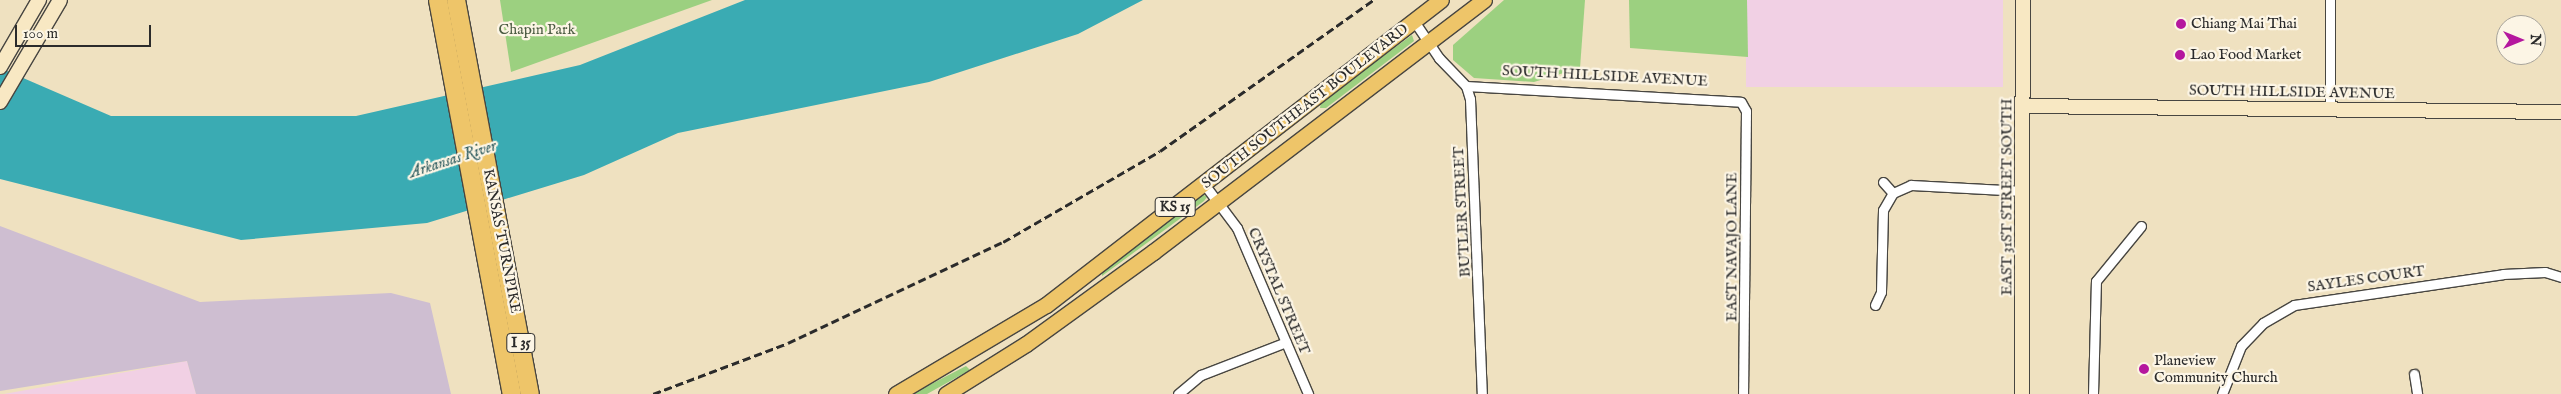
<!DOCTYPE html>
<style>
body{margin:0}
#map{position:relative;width:2561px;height:394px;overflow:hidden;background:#efe1c0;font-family:"IM FELL English",serif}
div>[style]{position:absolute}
.built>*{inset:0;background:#f1d0e4;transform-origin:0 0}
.industrial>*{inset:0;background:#cebed1}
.green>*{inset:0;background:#9cd080}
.water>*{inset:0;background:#3aabb3}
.roads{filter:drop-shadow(1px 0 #484641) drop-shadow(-1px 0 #484641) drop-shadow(0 1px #484641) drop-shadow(0 -1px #484641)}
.street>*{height:9px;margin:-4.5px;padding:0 4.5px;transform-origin:4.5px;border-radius:4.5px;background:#fff}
.secondary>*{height:14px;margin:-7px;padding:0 7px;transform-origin:7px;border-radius:7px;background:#f8e8c3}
.primary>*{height:15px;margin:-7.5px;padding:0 7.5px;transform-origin:7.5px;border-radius:7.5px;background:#eec569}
.highway>*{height:18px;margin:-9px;padding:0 9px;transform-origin:9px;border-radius:9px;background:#eec569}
.rail>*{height:2.5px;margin-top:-1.25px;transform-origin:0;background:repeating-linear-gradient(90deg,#2b2b2b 0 8px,transparent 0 12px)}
.dots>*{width:14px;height:14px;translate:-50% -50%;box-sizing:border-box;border:2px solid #fcf5e5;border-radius:50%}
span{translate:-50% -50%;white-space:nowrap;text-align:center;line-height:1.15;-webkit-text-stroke:4.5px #fcf5e5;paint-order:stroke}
.shield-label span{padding:1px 4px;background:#fcf5e5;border:1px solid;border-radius:4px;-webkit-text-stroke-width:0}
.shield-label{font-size:14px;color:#2b2b2b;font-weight:700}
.poi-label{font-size:15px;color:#2b2b2b}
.left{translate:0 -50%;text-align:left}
.park-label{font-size:15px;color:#4d5d44}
.street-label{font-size:15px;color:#2b2b2b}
.water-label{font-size:16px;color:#315e61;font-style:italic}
.north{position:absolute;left:2496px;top:15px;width:50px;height:50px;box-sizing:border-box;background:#fcf5e5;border:1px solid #a8a49b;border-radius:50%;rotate:90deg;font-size:14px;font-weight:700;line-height:20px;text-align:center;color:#2b2b2b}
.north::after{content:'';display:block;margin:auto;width:18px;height:22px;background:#b5179e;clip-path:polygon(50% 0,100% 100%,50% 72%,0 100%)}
.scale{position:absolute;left:15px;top:25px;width:136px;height:22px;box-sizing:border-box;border:2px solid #2b2b2b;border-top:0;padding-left:6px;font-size:15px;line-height:18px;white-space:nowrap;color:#2b2b2b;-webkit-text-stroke:4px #fcf5e5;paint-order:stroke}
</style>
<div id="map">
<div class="built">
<i style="left:1746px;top:0;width:257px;height:87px"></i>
<i style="clip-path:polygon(187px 361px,196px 394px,4px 394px)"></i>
</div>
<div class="industrial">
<i style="clip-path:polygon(0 226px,200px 302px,391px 293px,430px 303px,451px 394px,196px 394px,187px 361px,0 391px)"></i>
</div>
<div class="green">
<i style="clip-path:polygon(500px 0,712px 0,511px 72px)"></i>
<i style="clip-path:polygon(1504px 0,1585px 0,1580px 68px,1534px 82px,1474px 78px,1453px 60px,1453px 45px)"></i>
<i style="clip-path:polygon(1629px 0,1747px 0,1748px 57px,1630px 48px)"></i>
<i style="clip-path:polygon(1412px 35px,1414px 41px,1326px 108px,1320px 108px,1321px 101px)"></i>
<i style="clip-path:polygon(1201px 193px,1207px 197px,1204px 201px,1102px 276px,1102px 270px)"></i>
<i style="clip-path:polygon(966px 366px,970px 370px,927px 394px,912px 394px)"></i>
</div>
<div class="water">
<i style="clip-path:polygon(745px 0,1143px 0,1078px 34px,929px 82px,678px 133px,584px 175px,427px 223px,241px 240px,0 179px,0 68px,111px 116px,356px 116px,580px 65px)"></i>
</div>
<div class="roads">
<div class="street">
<i style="left:1414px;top:21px;width:45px;rotate:56deg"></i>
<i style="left:1439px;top:58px;width:39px;rotate:46deg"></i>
<i style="left:1466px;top:86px;width:14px;rotate:73deg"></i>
<i style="left:1470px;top:99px;width:295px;rotate:87.7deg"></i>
<i style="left:1466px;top:86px;width:275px;rotate:3.3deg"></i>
<i style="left:1741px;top:102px;width:10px;rotate:61deg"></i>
<i style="left:1746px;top:111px;width:283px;rotate:90.6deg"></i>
<i style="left:2330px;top:109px;width:109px;rotate:-90deg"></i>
<i style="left:1883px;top:182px;width:15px;rotate:48deg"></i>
<i style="left:1204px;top:184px;width:55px;rotate:53.1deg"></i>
<i style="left:1237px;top:228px;width:181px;rotate:66.8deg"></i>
<i style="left:1875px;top:305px;width:14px;rotate:-65deg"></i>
<i style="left:1881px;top:292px;width:82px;rotate:-88.6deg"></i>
<i style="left:1883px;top:210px;width:20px;rotate:-60deg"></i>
<i style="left:1893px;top:193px;width:20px;rotate:-24deg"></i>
<i style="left:1911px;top:185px;width:112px;rotate:3.1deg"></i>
<i style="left:2414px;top:374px;width:20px;rotate:81deg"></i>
<i style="left:1178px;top:394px;width:30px;rotate:-40deg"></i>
<i style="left:1201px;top:375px;width:91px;rotate:-21.2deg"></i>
<i style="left:2093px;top:394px;width:113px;rotate:-88.5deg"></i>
<i style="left:2096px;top:281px;width:71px;rotate:-50.7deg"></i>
<i style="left:2222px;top:394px;width:52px;rotate:-68.4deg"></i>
<i style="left:2241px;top:346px;width:32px;rotate:-46deg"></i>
<i style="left:2263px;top:323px;width:36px;rotate:-30deg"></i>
<i style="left:2294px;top:305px;width:211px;rotate:-8.4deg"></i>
<i style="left:2503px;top:274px;width:42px;rotate:-2.7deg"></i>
<i style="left:2545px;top:272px;width:17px;rotate:17deg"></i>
</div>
<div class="secondary">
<i style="left:0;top:67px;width:78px;rotate:-59.8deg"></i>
<i style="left:0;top:102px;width:118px;rotate:-59.5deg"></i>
<i style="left:2023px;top:106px;width:538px;rotate:0.64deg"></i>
<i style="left:2022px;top:394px;width:394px;rotate:-89.9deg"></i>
</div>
<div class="primary">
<i style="left:896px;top:394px;width:174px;rotate:-30.7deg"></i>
<i style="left:1046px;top:305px;width:499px;rotate:-37.7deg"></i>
<i style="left:946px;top:394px;width:94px;rotate:-32deg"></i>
<i style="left:1026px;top:344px;width:157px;rotate:-35.9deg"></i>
<i style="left:1153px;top:252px;width:416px;rotate:-37.3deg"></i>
</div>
<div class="highway">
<i style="left:438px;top:0;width:401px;rotate:79.4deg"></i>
<i style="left:456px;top:0;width:401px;rotate:79.4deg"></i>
</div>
</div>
<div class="rail">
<i style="left:653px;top:394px;width:144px;rotate:-20.7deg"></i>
<i style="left:788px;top:343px;width:238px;rotate:-25.2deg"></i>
<i style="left:1003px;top:242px;width:181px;rotate:-30.1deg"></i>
<i style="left:1160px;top:151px;width:261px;rotate:-35.3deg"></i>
</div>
<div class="dots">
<i style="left:2181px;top:24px;background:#b5179e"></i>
<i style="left:2180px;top:55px;background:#b5179e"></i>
<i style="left:2144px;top:369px;background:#b5179e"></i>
</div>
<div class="shield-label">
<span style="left:1175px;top:207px">KS 15</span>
<span style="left:521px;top:343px">I 35</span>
</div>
<div class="poi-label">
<span class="left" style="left:2191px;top:24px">Chiang Mai Thai</span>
<span class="left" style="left:2190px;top:55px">Lao Food Market</span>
<span class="left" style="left:2154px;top:369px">Planeview<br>Community Church</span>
</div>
<div class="park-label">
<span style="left:537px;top:30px">Chapin Park</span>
</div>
<div class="street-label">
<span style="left:1605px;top:76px;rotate:3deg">SOUTH HILLSIDE AVENUE</span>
<span style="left:2292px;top:92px;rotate:1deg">SOUTH HILLSIDE AVENUE</span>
<span style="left:1305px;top:106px;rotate:-38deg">SOUTH SOUTHEAST BOULEVARD</span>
<span style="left:2007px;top:197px;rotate:-90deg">EAST 31ST STREET SOUTH</span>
<span style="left:1462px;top:212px;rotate:-93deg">BUTLER STREET</span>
<span style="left:502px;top:241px;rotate:79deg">KANSAS TURNPIKE</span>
<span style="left:1732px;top:247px;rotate:-90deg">EAST NAVAJO LANE</span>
<span style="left:2366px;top:279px;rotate:-8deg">SAYLES COURT</span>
<span style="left:1279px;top:291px;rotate:67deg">CRYSTAL STREET</span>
</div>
<div class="water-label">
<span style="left:453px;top:160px;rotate:-18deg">Arkansas River</span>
</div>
<div class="north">N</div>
<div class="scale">100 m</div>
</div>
